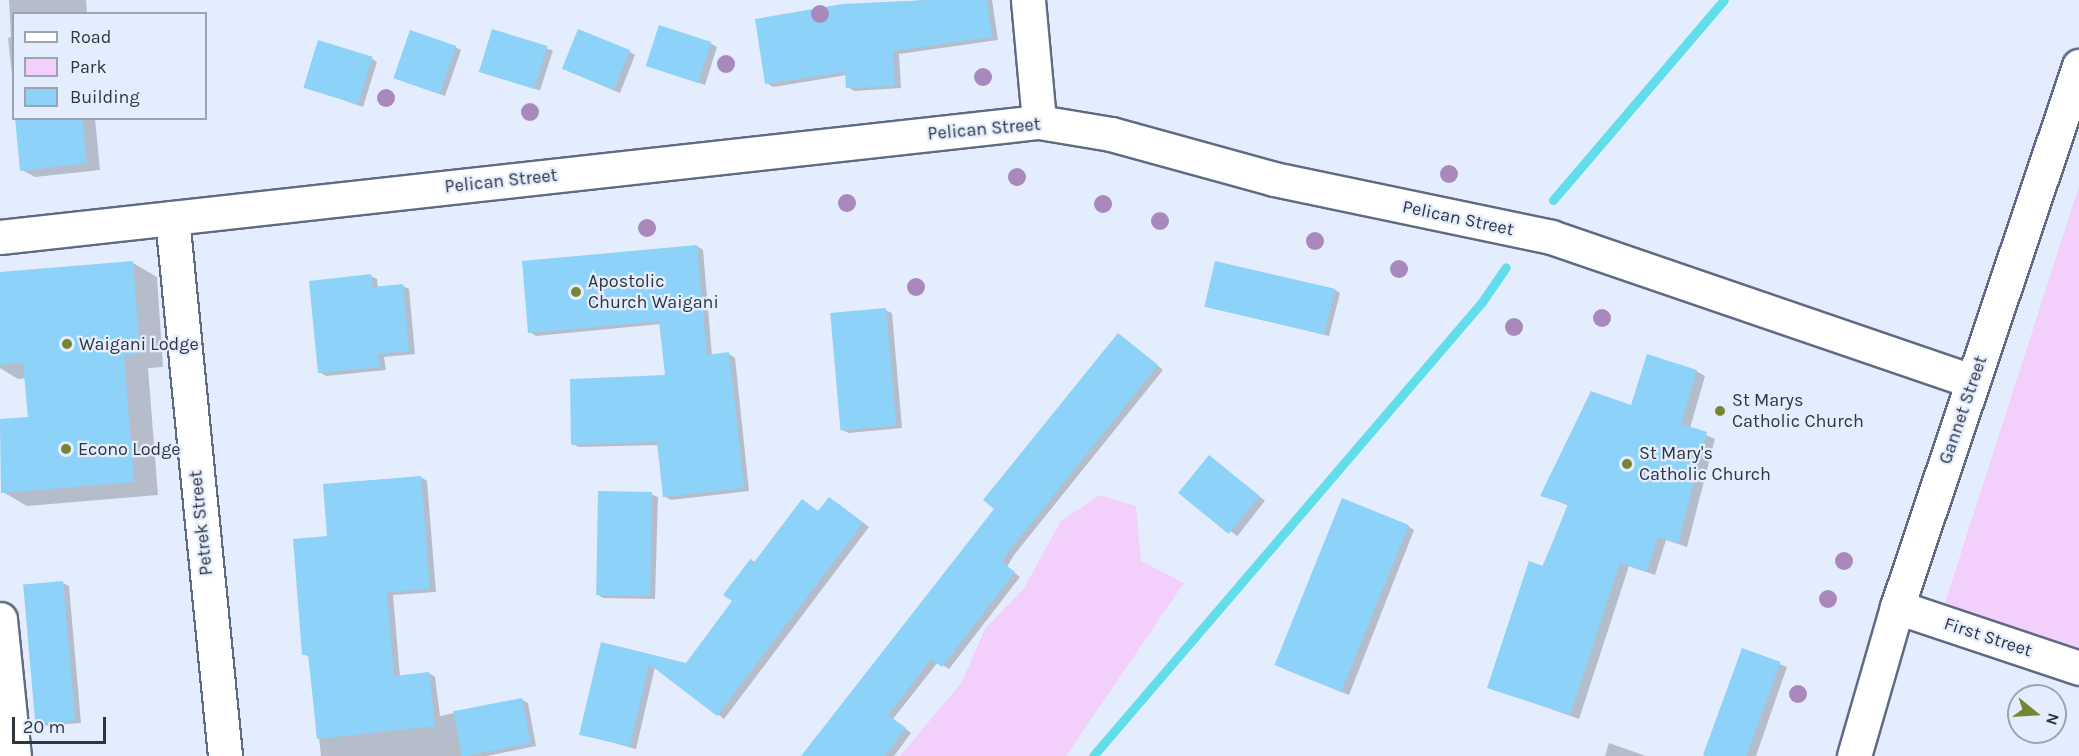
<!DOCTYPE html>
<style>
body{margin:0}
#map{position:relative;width:2079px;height:756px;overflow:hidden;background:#e4edfd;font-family:Karla,sans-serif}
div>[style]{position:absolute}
.green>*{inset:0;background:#f3cffb}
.shadow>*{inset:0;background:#0003;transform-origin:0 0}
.stream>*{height:9px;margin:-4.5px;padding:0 4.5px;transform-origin:4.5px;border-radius:4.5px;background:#62ddeb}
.building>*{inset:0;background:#8dd2f9;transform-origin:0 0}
.roads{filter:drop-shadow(2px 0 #5f6b83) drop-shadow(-2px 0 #5f6b83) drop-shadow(0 2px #5f6b83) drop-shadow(0 -2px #5f6b83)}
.minor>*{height:33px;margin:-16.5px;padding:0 16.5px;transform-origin:16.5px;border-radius:16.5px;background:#fff}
.trees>*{width:18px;height:18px;margin:-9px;border-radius:50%;background:#a989bc}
.dots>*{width:16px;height:16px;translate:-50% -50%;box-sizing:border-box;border:3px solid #e4edfd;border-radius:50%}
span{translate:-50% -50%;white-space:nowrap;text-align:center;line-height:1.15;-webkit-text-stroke:4.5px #e4edfd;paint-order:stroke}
.street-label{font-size:18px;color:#2f353f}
.poi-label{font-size:18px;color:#2f353f}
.left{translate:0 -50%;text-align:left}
.legend{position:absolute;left:12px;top:12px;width:195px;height:108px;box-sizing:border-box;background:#e4edfd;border:2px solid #9ca3b1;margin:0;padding:8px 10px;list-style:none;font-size:18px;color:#2f353f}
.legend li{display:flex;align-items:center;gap:12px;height:30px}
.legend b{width:30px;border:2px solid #9ca3b1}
.north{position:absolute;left:2007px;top:684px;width:60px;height:60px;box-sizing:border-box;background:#e4edfd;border:2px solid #9ca3b1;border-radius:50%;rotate:108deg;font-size:16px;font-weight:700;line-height:24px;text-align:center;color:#2f353f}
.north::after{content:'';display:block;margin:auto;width:21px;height:27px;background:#768635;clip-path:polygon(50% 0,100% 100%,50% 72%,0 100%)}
.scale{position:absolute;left:12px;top:717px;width:94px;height:27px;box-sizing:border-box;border:3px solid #2f353f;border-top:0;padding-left:8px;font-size:18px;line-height:21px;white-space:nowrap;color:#2f353f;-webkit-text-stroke:4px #e4edfd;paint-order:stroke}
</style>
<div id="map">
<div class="green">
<i style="clip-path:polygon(2079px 186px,2079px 656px,1945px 603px)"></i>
<i style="clip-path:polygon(1100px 495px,1136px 506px,1141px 561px,1184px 583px,1066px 756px,900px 756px,962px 682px,985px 629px,1024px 588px,1061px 521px)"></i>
</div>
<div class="shadow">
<i style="clip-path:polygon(9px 0,86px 0,87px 14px,14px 14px,14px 94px,8px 38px,11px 37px)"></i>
<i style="clip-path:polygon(919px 0,992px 0,998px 40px,899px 54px,901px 88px,854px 91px,848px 87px,847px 75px,773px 87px,767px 83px)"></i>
<i style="left:493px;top:31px;width:63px;height:42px;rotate:18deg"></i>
<i style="clip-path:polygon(710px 43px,717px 47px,705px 85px,648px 65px)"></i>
<i style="clip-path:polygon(455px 47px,461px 50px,445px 96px,395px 78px)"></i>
<i style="clip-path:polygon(629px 51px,635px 55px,620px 93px,570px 72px)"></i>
<i style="clip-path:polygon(371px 58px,377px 62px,363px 107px,305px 87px)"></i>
<i style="clip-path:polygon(16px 118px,95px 118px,100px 170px,35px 177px,22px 170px)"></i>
<i style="clip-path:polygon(697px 246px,703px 250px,712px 356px,729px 354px,735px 358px,749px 491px,671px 500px,664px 496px,658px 445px,579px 447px,573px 444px,666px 377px,661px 324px,536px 336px,530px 332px)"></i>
<i style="clip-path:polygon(133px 263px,157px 277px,163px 367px,148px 368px,158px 495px,27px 506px,3px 492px,0 420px,29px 418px,26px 378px,18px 379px,0 368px,0 274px)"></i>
<i style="clip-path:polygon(371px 276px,377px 279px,378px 288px,403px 286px,409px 289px,415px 354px,384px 357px,386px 370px,326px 376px,319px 372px)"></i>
<i style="clip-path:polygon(1334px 289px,1340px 293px,1329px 336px,1204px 306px)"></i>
<i style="clip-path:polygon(885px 310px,892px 313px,902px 428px,849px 433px,842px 430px)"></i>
<i style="clip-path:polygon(1125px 339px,1163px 370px,1014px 555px,1007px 567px,1020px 577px,949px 669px,938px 662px,893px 719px,911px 733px,894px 756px,805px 756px)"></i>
<i style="clip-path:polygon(1696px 371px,1705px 376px,1690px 428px,1715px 439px,1687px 547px,1666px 540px,1655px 575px,1629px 566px,1579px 719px,1489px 687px,1569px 506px,1542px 495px,1632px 407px)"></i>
<i style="left:1209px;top:457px;width:71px;height:45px;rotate:38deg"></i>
<i style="clip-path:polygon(421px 477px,427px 481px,436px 592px,393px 595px,400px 677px,429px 673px,435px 677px,440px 716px,521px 699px,528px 703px,536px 746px,487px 756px,321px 756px,310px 658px,304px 654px,329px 538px)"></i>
<i style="clip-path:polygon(651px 494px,658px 497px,655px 599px,603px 598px,597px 594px)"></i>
<i style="clip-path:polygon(836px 502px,869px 527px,724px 719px,655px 667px,636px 749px,581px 734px,602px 644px,687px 664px,734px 601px,725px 594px,751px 560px,756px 562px)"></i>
<i style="clip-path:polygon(1408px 526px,1414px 530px,1349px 695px,1284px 669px)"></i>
<i style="clip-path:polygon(63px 583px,69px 586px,81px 723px,42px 726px,36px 723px)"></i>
<i style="clip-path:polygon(1743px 650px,1787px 667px,1756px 756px,1706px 756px)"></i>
<i style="clip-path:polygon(1609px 743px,1646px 756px,1605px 756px)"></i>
</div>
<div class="stream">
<i style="left:1553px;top:200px;width:263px;rotate:-49.5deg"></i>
<i style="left:1093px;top:756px;width:598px;rotate:-49.41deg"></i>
<i style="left:1482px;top:302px;width:42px;rotate:-55.6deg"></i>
</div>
<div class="building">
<i style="clip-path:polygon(928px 0,987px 0,992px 37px,893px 51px,895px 86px,846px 88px,845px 72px,765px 84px,755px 19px,842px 4px)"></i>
<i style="left:659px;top:25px;width:55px;height:43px;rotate:18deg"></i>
<i style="left:492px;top:29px;width:58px;height:45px;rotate:17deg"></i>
<i style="left:578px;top:29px;width:56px;height:43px;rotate:22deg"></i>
<i style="left:410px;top:30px;width:49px;height:51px;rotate:19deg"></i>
<i style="left:318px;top:40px;width:57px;height:50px;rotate:17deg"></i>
<i style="clip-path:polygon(15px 118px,82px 118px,87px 163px,20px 171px)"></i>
<i style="clip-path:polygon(697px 245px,707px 355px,729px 352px,744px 488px,663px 497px,657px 442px,571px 445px,570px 379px,665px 375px,659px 321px,528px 333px,522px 261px)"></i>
<i style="clip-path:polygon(133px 261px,140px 354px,124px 355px,134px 482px,1px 493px,0 419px,28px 417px,23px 363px,0 365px,0 272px)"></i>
<i style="left:1215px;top:261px;width:123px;height:47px;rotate:13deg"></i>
<i style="clip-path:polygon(371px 274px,372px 287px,403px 284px,409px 351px,378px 354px,380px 367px,318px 373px,309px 281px)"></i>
<i style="left:886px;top:308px;width:118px;height:56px;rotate:85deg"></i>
<i style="clip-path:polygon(1118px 333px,1158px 365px,1008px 552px,1002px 562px,1015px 572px,942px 667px,931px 659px,888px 715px,906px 728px,885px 756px,801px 756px,994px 509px,983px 500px)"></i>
<i style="clip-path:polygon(1647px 354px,1697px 370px,1681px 424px,1707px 432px,1678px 543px,1658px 537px,1646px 572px,1620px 563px,1570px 715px,1487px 688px,1529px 561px,1543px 566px,1568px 504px,1540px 496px,1591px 391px,1631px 405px)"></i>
<i style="left:1209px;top:455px;width:65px;height:49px;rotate:39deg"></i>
<i style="clip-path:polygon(421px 476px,430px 589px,387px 592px,394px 676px,429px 672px,435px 726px,317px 739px,308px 654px,302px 655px,293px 539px,327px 536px,323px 484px)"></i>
<i style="left:598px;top:491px;width:54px;height:104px;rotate:1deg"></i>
<i style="clip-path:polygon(829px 497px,863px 523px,717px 716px,649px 664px,630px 746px,579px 735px,601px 642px,686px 663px,732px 601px,723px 595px,751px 558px,752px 565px,802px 499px,818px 511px)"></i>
<i style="left:1342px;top:498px;width:72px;height:180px;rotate:22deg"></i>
<i style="left:63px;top:581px;width:140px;height:40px;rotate:85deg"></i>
<i style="left:1742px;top:648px;width:41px;height:114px;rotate:20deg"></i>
<i style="left:522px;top:698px;width:46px;height:70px;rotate:79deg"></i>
</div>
<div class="roads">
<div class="minor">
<i style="left:1028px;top:0;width:122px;rotate:84.8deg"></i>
<i style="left:172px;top:218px;width:541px;rotate:84.37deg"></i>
<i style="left:0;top:237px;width:1045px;rotate:-6.32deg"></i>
<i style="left:1039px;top:122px;width:73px;rotate:9.5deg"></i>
<i style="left:1111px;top:134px;width:169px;rotate:15.4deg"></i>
<i style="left:1274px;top:179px;width:283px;rotate:11.8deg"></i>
<i style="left:1551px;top:237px;width:445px;rotate:18.9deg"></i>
<i style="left:1897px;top:607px;width:192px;rotate:18.5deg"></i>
<i style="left:0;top:619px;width:138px;rotate:84.2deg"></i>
<i style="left:1854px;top:756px;width:155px;rotate:-73.9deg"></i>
<i style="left:1897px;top:607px;width:571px;rotate:-71.41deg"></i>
</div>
</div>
<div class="trees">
<i style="left:820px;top:14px"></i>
<i style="left:726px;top:64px"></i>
<i style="left:983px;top:77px"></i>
<i style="left:386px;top:98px"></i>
<i style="left:530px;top:112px"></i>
<i style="left:1449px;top:174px"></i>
<i style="left:1017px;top:177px"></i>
<i style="left:847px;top:203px"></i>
<i style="left:1103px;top:204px"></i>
<i style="left:1160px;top:221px"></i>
<i style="left:647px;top:228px"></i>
<i style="left:1315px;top:241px"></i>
<i style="left:1399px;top:269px"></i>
<i style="left:916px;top:287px"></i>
<i style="left:1602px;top:318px"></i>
<i style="left:1514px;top:327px"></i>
<i style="left:1844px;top:561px"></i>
<i style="left:1828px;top:599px"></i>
<i style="left:1798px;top:694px"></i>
</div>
<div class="dots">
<i style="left:576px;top:292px;background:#768635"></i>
<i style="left:67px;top:344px;background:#768635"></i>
<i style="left:1720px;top:411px;background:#768635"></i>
<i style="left:66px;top:449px;background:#768635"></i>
<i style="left:1627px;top:464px;background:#768635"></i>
</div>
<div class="street-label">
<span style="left:984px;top:129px;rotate:-5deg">Pelican Street</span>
<span style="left:501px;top:181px;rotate:-6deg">Pelican Street</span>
<span style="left:1458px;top:218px;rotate:12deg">Pelican Street</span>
<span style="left:1963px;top:410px;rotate:-71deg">Gannet Street</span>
<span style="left:201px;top:523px;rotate:-96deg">Petrek Street</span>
<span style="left:1988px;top:637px;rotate:18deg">First Street</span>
</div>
<div class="poi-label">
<span class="left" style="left:588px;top:292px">Apostolic<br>Church Waigani</span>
<span class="left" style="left:79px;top:344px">Waigani Lodge</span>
<span class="left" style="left:1732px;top:411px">St Marys<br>Catholic Church</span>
<span class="left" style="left:78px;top:449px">Econo Lodge</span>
<span class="left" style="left:1639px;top:464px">St Mary's<br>Catholic Church</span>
</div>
<ul class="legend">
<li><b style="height:8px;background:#fff"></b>Road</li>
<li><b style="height:16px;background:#f3cffb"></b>Park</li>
<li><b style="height:16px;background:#8dd2f9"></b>Building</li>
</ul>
<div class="north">N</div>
<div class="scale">20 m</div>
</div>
